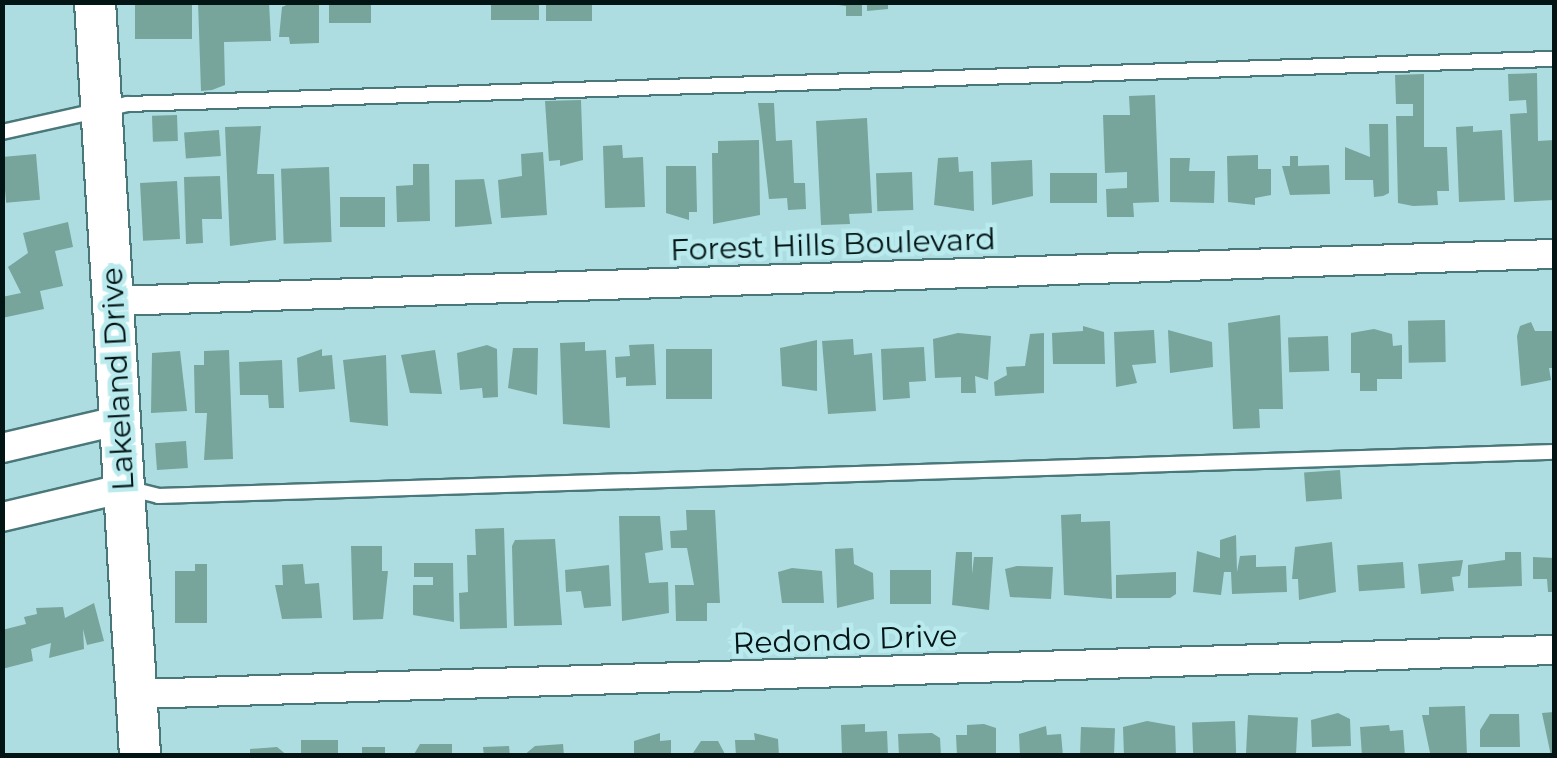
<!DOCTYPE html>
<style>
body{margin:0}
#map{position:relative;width:1557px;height:758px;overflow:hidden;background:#addde0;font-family:Montserrat,sans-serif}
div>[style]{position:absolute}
.building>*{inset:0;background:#77a49b;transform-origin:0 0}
.roads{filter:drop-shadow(2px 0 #4a787a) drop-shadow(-2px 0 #4a787a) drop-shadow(0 2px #4a787a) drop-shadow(0 -2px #4a787a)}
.lane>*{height:14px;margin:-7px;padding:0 7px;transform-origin:7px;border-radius:7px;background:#fff}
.street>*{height:28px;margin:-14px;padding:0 14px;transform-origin:14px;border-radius:14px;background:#fff}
.secondary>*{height:40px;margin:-20px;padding:0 20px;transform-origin:20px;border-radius:20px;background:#fff}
span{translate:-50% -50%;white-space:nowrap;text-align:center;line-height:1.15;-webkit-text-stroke:9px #b9eaed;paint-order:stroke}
.street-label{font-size:30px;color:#031415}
.frame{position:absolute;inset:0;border:5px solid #031415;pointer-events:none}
</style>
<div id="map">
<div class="building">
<i style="left:135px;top:2px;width:57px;height:37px"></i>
<i style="clip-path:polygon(198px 2px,269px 2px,271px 41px,224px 42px,225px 85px,212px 90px,201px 91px)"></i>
<i style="clip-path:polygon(293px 2px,319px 2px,319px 43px,290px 44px,289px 37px,279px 37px,282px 7px)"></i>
<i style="left:329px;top:2px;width:42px;height:21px"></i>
<i style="left:491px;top:2px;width:48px;height:18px"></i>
<i style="left:546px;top:2px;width:46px;height:19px"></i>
<i style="clip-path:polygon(816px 2px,862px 2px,862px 16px,846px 16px,846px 6px)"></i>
<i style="clip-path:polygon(867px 2px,888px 2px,888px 9px,867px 11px)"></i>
<i style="clip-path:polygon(1537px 73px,1538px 141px,1554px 140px,1554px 200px,1514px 202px,1510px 114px,1527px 113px,1526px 100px,1509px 101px,1508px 74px)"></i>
<i style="clip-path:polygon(1424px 74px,1424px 147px,1447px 147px,1449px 191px,1437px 191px,1438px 205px,1413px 206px,1398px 203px,1396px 116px,1413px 116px,1413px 104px,1396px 104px,1395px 75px)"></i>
<i style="clip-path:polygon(1155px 95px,1159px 202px,1133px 203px,1134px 217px,1107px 217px,1106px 189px,1127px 188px,1127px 172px,1105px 173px,1103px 115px,1130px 115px,1129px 96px)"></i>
<i style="clip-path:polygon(581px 100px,583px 160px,560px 166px,560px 160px,549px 161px,545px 101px)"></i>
<i style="clip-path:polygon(758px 103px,774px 103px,776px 141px,792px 140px,794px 183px,805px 183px,806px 209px,788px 210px,787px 198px,769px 199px)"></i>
<i style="left:177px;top:115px;width:26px;height:25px;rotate:88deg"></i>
<i style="clip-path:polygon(867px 118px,872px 213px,849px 214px,850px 224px,821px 225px,816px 121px)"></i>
<i style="clip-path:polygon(1369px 124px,1388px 124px,1389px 193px,1383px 196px,1374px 197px,1373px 180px,1345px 180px,1345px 147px,1370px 157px)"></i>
<i style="clip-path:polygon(261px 126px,257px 174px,274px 174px,276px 240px,230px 246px,225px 127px)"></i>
<i style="clip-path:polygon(1473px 126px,1473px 132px,1502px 130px,1505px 200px,1459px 202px,1456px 127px)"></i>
<i style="left:219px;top:130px;width:26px;height:35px;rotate:86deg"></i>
<i style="clip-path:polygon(759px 140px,760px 215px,713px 224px,712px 153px,718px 153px,718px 141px)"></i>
<i style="clip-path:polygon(622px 145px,623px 158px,643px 157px,645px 207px,605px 208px,603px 146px)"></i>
<i style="clip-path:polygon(543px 152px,547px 215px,501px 218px,498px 180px,522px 176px,521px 154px)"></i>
<i style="left:36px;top:154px;width:46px;height:34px;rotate:85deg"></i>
<i style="clip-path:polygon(1258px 155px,1258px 169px,1271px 169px,1271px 195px,1255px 198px,1255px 205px,1228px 202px,1227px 156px)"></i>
<i style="clip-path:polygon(1290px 156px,1298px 156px,1298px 166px,1329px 165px,1330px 194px,1290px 195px,1282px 166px,1290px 166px)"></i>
<i style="clip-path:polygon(958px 157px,959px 172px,973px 171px,974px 211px,934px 205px,938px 158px)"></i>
<i style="clip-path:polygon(1170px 158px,1190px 158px,1189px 171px,1215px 171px,1214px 203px,1170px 202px)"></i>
<i style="clip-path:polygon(1032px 160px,1033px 196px,992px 205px,991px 162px)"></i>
<i style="clip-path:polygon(413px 164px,429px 164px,430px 221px,397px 222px,396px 186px,413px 185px)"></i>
<i style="clip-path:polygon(666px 166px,696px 166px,697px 212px,689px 212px,689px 220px,666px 213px)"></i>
<i style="left:329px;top:167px;width:75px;height:48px;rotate:88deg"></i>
<i style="left:912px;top:172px;width:38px;height:36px;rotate:88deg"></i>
<i style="left:1050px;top:173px;width:47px;height:30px"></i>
<i style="clip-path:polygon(220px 176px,222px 219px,202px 219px,203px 243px,186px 244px,184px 177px)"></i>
<i style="clip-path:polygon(484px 179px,492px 224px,455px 227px,455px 180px)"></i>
<i style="left:177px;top:181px;width:58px;height:37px;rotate:87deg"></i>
<i style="left:340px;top:197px;width:45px;height:30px"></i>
<i style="clip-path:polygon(68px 222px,73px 247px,55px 251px,63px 286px,40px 291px,44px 309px,2px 318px,2px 297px,21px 293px,8px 267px,28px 253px,23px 233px)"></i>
<i style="clip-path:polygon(1280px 315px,1283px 409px,1259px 409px,1260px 428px,1233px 429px,1228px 323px)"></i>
<i style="left:1445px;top:320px;width:42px;height:37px;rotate:89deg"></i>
<i style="clip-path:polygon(1531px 322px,1535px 331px,1554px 331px,1554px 368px,1549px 368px,1551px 380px,1521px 386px,1517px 336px,1520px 326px)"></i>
<i style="clip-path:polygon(1083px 326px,1104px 332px,1105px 364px,1053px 364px,1052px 333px,1083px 331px)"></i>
<i style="clip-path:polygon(1374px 329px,1392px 334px,1393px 346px,1402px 345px,1402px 379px,1377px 379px,1377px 391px,1360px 391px,1360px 373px,1351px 373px,1351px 333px)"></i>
<i style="clip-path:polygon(1154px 330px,1156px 363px,1132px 365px,1137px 383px,1116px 387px,1114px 332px)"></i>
<i style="clip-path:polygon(1168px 330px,1212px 342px,1213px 367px,1170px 373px)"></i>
<i style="clip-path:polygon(958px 333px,991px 336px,988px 380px,975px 376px,976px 393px,961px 393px,961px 377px,935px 378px,933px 339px)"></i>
<i style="clip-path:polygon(1044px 333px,1044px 393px,995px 396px,994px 382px,1007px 375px,1006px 367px,1025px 366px,1030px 334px)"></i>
<i style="left:1328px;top:336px;width:35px;height:40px;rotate:88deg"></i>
<i style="clip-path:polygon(853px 339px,854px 355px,872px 353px,876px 411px,828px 414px,822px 341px)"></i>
<i style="clip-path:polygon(817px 340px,817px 391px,782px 386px,780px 348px)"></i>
<i style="clip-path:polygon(585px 342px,585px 351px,606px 350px,610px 428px,563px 424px,560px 343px)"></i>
<i style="clip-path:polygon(654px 344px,656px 385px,626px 386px,626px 377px,616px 378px,615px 357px,630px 356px,629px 345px)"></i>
<i style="clip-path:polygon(487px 345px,497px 349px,498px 397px,483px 398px,482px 388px,460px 390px,457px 353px)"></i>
<i style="clip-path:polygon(924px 347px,926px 381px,909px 382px,910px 398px,883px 400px,881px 349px)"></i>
<i style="clip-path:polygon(513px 348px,538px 348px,537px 395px,508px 388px)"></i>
<i style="clip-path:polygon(322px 349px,322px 356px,332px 355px,335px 389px,299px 392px,297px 358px)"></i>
<i style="left:666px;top:349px;width:46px;height:50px"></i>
<i style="clip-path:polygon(229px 350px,233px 459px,204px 460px,207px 413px,195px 413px,194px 365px,204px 365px,204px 351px)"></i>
<i style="clip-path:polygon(435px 350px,442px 394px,410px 393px,401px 355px)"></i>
<i style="clip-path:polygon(180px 351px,187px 411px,151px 413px,152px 353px)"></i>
<i style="clip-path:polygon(386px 355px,388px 426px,350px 422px,343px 360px)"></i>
<i style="clip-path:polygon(282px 360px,284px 408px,269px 408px,268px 395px,240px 395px,239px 362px)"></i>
<i style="left:186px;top:441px;width:27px;height:31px;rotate:86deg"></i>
<i style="left:1340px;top:470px;width:29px;height:36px;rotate:86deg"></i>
<i style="clip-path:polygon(686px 510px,715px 510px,720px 603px,707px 603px,707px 621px,676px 621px,675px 585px,694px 585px,687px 548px,671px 548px,670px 531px,687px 530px)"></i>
<i style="clip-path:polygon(1081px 514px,1081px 522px,1110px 521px,1112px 599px,1064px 595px,1061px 515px)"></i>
<i style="clip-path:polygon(619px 516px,660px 516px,663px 550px,645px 553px,649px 583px,668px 582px,669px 613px,622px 621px)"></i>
<i style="clip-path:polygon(504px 528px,507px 628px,460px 629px,459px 593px,468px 592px,467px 555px,476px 555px,475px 529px)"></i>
<i style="clip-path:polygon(1236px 535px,1237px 572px,1240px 556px,1256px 555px,1256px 567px,1286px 566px,1287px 592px,1232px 594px,1231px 572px,1224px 572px,1221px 595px,1193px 592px,1197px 551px,1220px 558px,1220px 540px)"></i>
<i style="clip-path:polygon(555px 539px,562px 625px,514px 626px,512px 546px,515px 540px)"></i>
<i style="clip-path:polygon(1332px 542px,1336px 592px,1299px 600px,1298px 579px,1292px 579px,1295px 547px)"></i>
<i style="clip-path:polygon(351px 546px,382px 546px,382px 571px,388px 571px,383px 619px,353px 620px)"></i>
<i style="clip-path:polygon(853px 548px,854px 564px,873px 573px,874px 599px,837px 608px,835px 549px)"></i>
<i style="clip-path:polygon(956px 552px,972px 552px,972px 574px,974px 557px,993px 557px,989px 610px,952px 605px)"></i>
<i style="clip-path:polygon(1505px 552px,1521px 552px,1522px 586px,1468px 588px,1468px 565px,1505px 560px)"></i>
<i style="clip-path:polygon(1533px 557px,1554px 558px,1554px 592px,1548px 592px,1547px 579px,1533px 579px)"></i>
<i style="clip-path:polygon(1463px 560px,1460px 576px,1452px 577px,1454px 591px,1421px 594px,1418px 564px)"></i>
<i style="left:1403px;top:562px;width:26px;height:46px;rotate:86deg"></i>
<i style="clip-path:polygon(414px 563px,453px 563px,454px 622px,413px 615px,413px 585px,433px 585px,433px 577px,414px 577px)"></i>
<i style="clip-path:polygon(195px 564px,207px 564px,207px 623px,175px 623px,175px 571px,195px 571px)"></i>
<i style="clip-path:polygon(303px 564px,305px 584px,319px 583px,322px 618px,282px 619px,275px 585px,283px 585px,282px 565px)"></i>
<i style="clip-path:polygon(609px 565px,611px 606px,584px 608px,581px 591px,566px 592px,565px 570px)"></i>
<i style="clip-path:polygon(1017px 566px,1053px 567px,1051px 599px,1010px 597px,1005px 569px)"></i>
<i style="clip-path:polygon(792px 568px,822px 571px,824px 603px,782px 603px,778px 572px)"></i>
<i style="left:890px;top:570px;width:41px;height:34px"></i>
<i style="clip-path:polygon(1176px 572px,1176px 594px,1170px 598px,1116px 598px,1116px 575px)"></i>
<i style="clip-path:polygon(94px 603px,104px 641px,87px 645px,83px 629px,84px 649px,49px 658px,51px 643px,31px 649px,33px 661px,2px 669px,2px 630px,26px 624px,24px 617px,37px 614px,36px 608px,63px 607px,65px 618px)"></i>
<i style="clip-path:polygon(1465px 706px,1467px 756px,1430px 753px,1422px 715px,1429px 715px,1429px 707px)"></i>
<i style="clip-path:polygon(1554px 712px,1554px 756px,1551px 756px,1542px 713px)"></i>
<i style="clip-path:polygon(1338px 713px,1350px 719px,1351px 746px,1312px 747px,1311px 720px)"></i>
<i style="clip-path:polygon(1490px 714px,1519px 714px,1520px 747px,1480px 747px,1480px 730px)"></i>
<i style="left:1248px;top:715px;width:50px;height:41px;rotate:3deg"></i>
<i style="clip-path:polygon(1147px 721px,1175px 726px,1176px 756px,1124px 756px,1123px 727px)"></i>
<i style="left:1235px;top:721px;width:35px;height:43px;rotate:88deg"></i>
<i style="clip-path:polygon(865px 724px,865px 732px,887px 731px,888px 756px,842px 756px,841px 725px)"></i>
<i style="clip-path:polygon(984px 724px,996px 728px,996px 756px,957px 756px,956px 735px,967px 735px,967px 725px)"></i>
<i style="clip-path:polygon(1389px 725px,1390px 731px,1403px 730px,1405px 756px,1362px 756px,1360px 727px)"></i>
<i style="clip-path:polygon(1046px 726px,1047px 735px,1061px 734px,1063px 756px,1020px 756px,1019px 734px)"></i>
<i style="left:1081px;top:727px;width:34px;height:29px;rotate:2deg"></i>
<i style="clip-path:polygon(660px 733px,660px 741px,671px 740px,671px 756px,634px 756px,634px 741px)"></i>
<i style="clip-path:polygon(754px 733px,778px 739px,779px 756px,736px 756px,735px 740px,755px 740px)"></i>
<i style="clip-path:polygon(932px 733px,940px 738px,941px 756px,899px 756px,898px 734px)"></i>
<i style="left:301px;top:740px;width:37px;height:16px"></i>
<i style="clip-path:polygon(701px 741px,718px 741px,726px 756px,691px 756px)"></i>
<i style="clip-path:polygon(420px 744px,452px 744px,452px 756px,413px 756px)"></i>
<i style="clip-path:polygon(563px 744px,564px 756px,523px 756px,535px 746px)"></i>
<i style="clip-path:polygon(509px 746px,510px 756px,484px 756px,483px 747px)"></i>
<i style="clip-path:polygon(277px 747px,288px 756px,250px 756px,250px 749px)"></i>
<i style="left:362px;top:747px;width:23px;height:9px"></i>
</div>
<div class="roads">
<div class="lane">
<i style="left:2px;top:132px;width:128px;rotate:-12.6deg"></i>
<i style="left:127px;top:104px;width:1428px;rotate:-1.81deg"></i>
<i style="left:127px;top:488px;width:32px;rotate:14deg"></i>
<i style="left:158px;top:496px;width:1397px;rotate:-1.81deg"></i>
</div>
<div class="street">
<i style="left:113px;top:301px;width:1442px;rotate:-1.87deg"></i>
<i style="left:2px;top:448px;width:122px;rotate:-13.2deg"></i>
<i style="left:2px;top:517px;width:126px;rotate:-13.3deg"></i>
<i style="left:137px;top:694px;width:1418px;rotate:-1.78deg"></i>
</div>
<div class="secondary">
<i style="left:95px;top:2px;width:755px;rotate:86.58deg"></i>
</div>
</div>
<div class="street-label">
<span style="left:833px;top:245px;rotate:-2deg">Forest Hills Boulevard</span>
<span style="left:118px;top:379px;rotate:-93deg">Lakeland Drive</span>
<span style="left:845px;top:640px;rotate:-2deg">Redondo Drive</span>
</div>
<div class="frame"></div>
</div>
